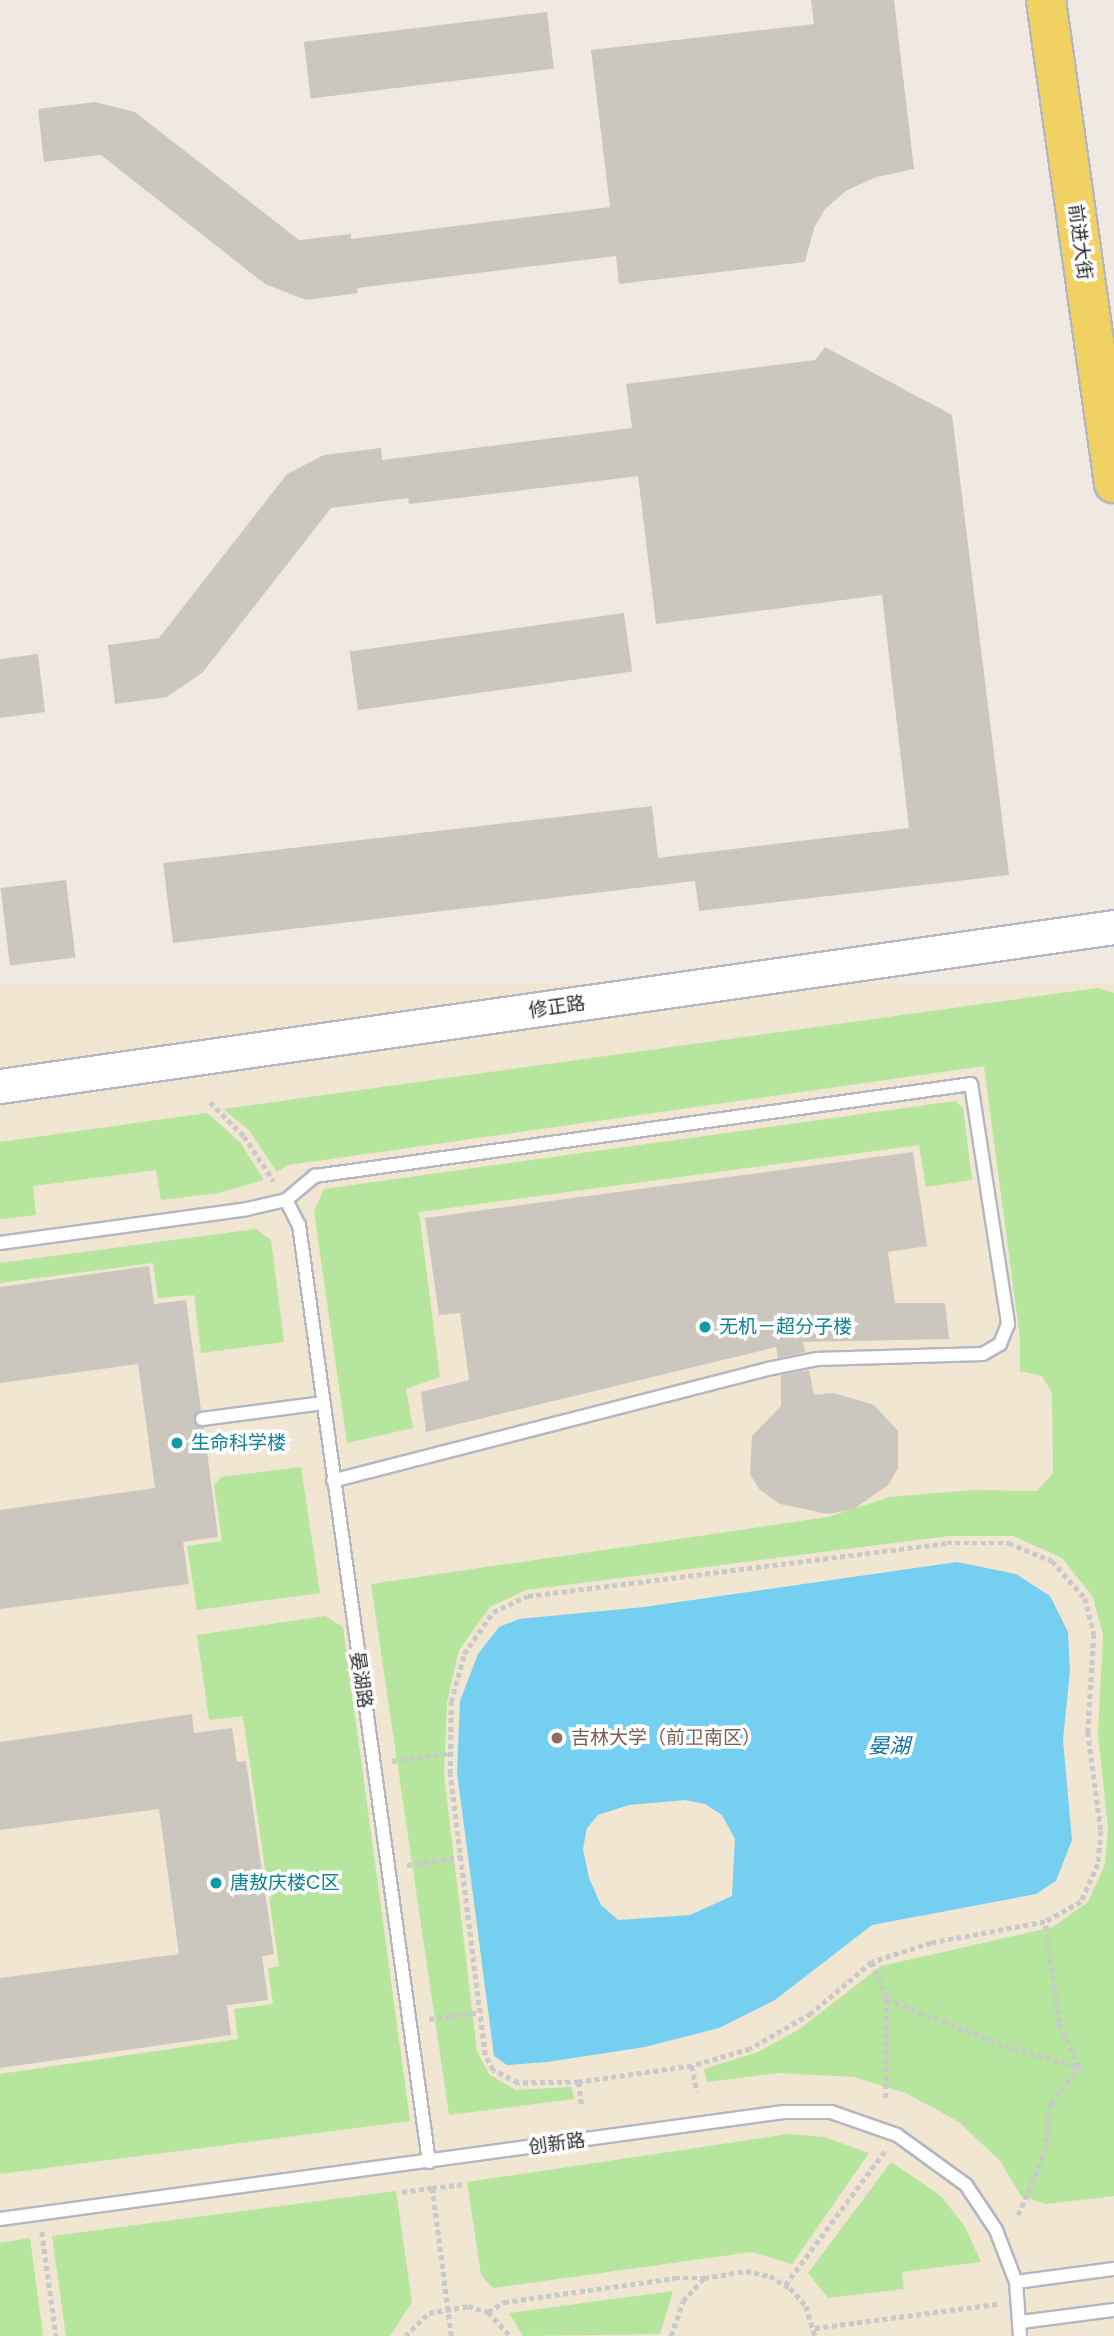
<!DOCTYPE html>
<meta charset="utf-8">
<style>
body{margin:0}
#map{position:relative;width:1114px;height:2336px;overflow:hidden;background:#efe9e1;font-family:Poppins,"Noto Sans SC",sans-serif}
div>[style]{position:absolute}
.education>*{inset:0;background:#f0e6d1;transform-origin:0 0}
.green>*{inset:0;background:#b6e59e}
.water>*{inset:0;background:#75cff0}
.building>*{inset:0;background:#cbc7bf;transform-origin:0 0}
.path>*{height:4.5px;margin-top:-2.25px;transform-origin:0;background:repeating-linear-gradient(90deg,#c9c9c9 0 5px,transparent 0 8.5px)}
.roads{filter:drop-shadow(2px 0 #b4b7c1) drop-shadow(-2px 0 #b4b7c1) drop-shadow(0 2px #b4b7c1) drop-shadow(0 -2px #b4b7c1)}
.service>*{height:12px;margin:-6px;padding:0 6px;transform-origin:6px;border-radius:6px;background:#fff}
.tertiary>*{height:33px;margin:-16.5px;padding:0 16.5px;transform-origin:16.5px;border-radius:16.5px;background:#fff}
.primary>*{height:38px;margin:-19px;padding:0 19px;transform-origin:19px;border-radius:19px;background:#f2d163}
.dots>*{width:19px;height:19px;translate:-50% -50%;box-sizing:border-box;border:4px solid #fff;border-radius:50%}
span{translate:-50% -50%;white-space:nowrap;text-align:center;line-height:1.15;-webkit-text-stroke:7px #fff;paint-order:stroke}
.street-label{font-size:19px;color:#2e2e2e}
.culture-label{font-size:19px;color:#0d838f}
.left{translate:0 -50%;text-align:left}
.education-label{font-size:19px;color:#785e54}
.water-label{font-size:21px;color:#0d6fa3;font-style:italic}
</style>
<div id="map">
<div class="education">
<i style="left:1114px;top:983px;width:1353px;height:1125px;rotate:90deg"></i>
</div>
<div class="green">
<i style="clip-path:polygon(1098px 988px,1114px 993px,1114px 2196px,1046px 2204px,1021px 2196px,1000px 2161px,959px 2122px,906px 2093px,854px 2077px,777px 2073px,707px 2082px,704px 2069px,758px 2052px,798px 2030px,881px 1966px,1053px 1927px,1088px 1902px,1105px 1864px,1108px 1828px,1098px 1735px,1103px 1635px,1093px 1597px,1062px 1558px,1013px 1536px,949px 1536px,526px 1590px,490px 1607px,459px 1650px,447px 1702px,444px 1775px,477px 2051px,489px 2074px,515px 2090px,572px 2087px,574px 2099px,449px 2115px,371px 1584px,828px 1517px,890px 1497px,974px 1490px,1037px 1491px,1053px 1473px,1052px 1393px,1042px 1376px,1020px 1371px,1020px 1338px,984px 1066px,288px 1165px,277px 1172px,249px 1130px,223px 1109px)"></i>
<i style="clip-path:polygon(955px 1101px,963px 1108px,972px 1180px,926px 1187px,919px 1145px,419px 1212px,440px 1377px,406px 1389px,413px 1428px,347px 1443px,314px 1211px,324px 1189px)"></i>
<i style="clip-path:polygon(207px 1113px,240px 1142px,264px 1180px,218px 1193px,161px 1200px,156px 1170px,33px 1186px,36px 1215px,0 1219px,0 1142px)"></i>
<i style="clip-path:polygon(256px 1229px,271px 1240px,284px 1342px,201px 1353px,194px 1295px,158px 1298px,153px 1263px,0 1283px,0 1263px)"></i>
<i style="clip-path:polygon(301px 1467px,320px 1593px,197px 1610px,187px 1546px,222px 1541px,214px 1485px,221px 1477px)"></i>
<i style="clip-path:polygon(325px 1616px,343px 1627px,410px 2121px,0 2174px,0 2074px,238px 2039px,234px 2009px,273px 2004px,268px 1968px,279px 1966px,243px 1716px,209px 1720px,197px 1635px)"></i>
<i style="clip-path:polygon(789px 2134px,824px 2137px,869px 2153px,792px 2264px,751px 2252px,493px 2288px,481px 2275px,467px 2182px)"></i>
<i style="clip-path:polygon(891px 2162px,941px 2196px,965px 2227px,981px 2262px,902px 2272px,904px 2289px,828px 2298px,808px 2273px)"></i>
<i style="clip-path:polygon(396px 2191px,412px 2302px,390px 2336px,66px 2336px,52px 2236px)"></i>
<i style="clip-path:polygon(30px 2238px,43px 2336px,0 2336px,0 2243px)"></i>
<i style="clip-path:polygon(673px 2291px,660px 2334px,523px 2336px,509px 2313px)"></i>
</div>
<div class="water">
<i style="clip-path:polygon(evenodd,957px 1562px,1016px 1574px,1050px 1596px,1068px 1632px,1070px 1671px,1063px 1740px,1072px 1840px,1056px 1881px,1036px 1894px,872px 1925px,775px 2000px,719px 2028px,645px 2047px,547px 2062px,507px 2065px,494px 2056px,457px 1772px,460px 1701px,478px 1654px,499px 1627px,519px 1619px,644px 1607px,957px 1562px,685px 1800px,705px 1804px,722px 1815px,735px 1839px,732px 1896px,690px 1915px,618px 1920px,601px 1905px,589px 1878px,583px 1849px,587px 1828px,598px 1815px,629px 1805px,685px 1800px)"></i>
</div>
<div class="building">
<i style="clip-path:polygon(811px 0,894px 0,914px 169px,876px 177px,846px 191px,825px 209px,814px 228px,805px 262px,619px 284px,616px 256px,357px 288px,358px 293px,306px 300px,265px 284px,101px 155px,44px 162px,38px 109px,95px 102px,135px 112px,299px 240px,351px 234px,351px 239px,610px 207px,591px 50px,814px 24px)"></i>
<i style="left:547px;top:12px;width:57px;height:245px;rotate:83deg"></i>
<i style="clip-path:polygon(825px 347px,952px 415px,1009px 875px,699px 911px,695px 881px,173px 943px,163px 863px,652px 806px,658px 858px,909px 828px,882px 595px,656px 624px,638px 476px,409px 504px,408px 498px,331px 508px,203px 672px,167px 697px,115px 704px,108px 645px,159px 638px,287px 474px,324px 455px,381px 448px,382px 460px,632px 428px,626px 384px,815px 360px)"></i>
<i style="left:624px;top:613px;width:59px;height:277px;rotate:82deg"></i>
<i style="clip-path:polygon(38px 654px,45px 712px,0 718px,0 659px)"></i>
<i style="left:66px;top:880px;width:78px;height:66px;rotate:83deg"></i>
<i style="clip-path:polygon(913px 1152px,927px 1246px,888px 1252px,895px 1303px,945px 1303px,949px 1339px,803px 1342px,805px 1352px,778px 1358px,776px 1347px,426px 1432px,421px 1392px,469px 1380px,460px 1313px,439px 1315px,425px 1218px)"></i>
<i style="clip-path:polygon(149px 1266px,154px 1304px,186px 1300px,201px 1410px,193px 1421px,204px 1428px,218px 1537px,183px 1542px,189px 1584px,0 1609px,0 1510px,155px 1488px,138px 1364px,0 1383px,0 1287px)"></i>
<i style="clip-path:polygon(809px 1370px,814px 1395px,834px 1393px,874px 1405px,898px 1431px,898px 1468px,889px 1484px,854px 1509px,828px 1514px,780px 1504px,759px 1489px,750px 1474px,752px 1436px,781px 1406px,781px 1375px)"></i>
<i style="clip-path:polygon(192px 1714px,194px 1733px,232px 1728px,237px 1762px,246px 1761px,274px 1954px,262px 1956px,268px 2000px,227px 2005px,231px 2035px,0 2068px,0 1978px,179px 1954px,159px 1809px,0 1830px,0 1742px)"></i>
</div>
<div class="path">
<i style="left:210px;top:1102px;width:48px;rotate:45deg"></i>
<i style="left:244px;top:1136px;width:54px;rotate:56.3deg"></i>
<i style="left:947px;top:1543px;width:62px"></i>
<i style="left:1009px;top:1543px;width:47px;rotate:22.7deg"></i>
<i style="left:1052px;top:1561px;width:50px;rotate:48.3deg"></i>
<i style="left:1085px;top:1598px;width:37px;rotate:76deg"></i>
<i style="left:1094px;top:1634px;width:98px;rotate:93.5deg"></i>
<i style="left:1088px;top:1732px;width:100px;rotate:82.5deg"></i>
<i style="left:1101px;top:1831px;width:33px;rotate:95deg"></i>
<i style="left:1098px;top:1864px;width:42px;rotate:114.1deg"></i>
<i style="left:1081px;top:1902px;width:41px;rotate:150.9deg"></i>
<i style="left:1045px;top:1922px;width:116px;rotate:169.6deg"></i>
<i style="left:931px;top:1943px;width:62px;rotate:162.1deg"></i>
<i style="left:872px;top:1962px;width:80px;rotate:139.6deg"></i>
<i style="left:811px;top:2014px;width:70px;rotate:150.2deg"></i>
<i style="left:750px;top:2049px;width:60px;rotate:163.7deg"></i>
<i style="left:692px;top:2066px;width:114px;rotate:171.9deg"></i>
<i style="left:579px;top:2082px;width:61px;rotate:179.1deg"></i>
<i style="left:518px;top:2083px;width:28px;rotate:-153deg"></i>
<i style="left:493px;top:2070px;width:17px;rotate:-118deg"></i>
<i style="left:485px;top:2055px;width:283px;rotate:-97.1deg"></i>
<i style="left:450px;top:1774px;width:72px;rotate:-89.2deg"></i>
<i style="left:451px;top:1702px;width:50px;rotate:-74.8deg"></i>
<i style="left:464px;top:1654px;width:51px;rotate:-55.4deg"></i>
<i style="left:493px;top:1612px;width:38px;rotate:-25deg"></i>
<i style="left:528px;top:1596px;width:422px;rotate:-7.2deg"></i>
<i style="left:392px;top:1761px;width:59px;rotate:-7.9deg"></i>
<i style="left:407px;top:1865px;width:55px;rotate:-8.4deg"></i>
<i style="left:872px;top:1962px;width:40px;rotate:68deg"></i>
<i style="left:887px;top:1999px;width:99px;rotate:90.6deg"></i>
<i style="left:887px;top:1999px;width:127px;rotate:21.7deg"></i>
<i style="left:1005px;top:2046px;width:77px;rotate:15.8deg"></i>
<i style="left:429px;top:2019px;width:51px;rotate:-7.8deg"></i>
<i style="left:692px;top:2066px;width:26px;rotate:79deg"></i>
<i style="left:579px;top:2082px;width:24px;rotate:83deg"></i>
<i style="left:402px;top:2192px;width:30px;rotate:-8deg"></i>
<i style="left:1018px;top:2215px;width:69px;rotate:-67.1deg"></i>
<i style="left:1045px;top:2151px;width:48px;rotate:-84.1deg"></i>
<i style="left:1050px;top:2103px;width:46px;rotate:-51.1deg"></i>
<i style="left:1079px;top:2067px;width:48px;rotate:-114.4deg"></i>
<i style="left:1059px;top:2023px;width:102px;rotate:-97.9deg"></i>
<i style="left:42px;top:2232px;width:105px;rotate:82.3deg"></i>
<i style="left:785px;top:2285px;width:167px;rotate:-53.3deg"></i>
<i style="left:488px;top:2312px;width:19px;rotate:-32deg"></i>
<i style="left:504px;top:2302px;width:173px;rotate:-8deg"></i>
<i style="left:675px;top:2278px;width:29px"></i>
<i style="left:815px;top:2328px;width:185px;rotate:-7.5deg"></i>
<i style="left:405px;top:2336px;width:33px;rotate:-44deg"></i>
<i style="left:429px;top:2313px;width:40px;rotate:-10deg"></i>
<i style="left:468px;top:2306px;width:21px;rotate:17deg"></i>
<i style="left:488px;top:2312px;width:33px;rotate:47deg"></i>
<i style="left:451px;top:2336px;width:149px;rotate:-97.3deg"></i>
<i style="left:432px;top:2188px;width:31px;rotate:-7deg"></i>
<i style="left:671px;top:2336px;width:37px;rotate:-71deg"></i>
<i style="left:683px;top:2301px;width:31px;rotate:-48deg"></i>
<i style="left:704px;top:2278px;width:43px;rotate:-9.5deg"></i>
<i style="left:746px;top:2271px;width:25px;rotate:12deg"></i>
<i style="left:770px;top:2276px;width:23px;rotate:31deg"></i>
<i style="left:790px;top:2288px;width:24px;rotate:48deg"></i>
<i style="left:806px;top:2306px;width:31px;rotate:73deg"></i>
</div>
<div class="roads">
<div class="service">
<i style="left:286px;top:1200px;width:28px;rotate:63deg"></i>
<i style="left:299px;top:1225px;width:946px;rotate:82.1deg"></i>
<i style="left:0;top:1243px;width:249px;rotate:-7.8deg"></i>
<i style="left:247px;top:1209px;width:40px;rotate:-13deg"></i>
<i style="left:286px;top:1200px;width:38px;rotate:-40deg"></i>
<i style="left:315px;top:1176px;width:662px;rotate:-7.98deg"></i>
<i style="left:971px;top:1084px;width:243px;rotate:81.2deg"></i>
<i style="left:1008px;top:1324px;width:22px;rotate:112deg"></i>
<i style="left:1000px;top:1344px;width:20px;rotate:150deg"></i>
<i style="left:983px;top:1354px;width:166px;rotate:178.3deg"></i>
<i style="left:817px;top:1359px;width:50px;rotate:168.5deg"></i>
<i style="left:768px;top:1369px;width:449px;rotate:165.6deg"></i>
<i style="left:202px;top:1419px;width:122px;rotate:-7.5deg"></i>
<i style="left:0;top:2219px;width:791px;rotate:-7.77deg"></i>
<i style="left:784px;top:2112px;width:47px"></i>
<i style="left:831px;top:2112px;width:70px;rotate:19.2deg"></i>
<i style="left:897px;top:2135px;width:85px;rotate:35.9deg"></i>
<i style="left:966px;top:2185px;width:54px;rotate:56.3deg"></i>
<i style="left:996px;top:2230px;width:56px;rotate:69deg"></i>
<i style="left:1016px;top:2282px;width:54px;rotate:85.8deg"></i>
<i style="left:1016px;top:2282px;width:99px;rotate:-7.6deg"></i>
<i style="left:1021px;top:2322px;width:94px;rotate:-7.4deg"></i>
</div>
<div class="tertiary">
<i style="left:0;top:1086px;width:1125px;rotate:-8.12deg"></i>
</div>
<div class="primary">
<i style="left:1046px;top:0;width:488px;rotate:82deg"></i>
</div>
</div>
<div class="dots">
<i style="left:705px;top:1327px;background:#0f9aa8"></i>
<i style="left:177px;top:1443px;background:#0f9aa8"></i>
<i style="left:557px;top:1738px;background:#8d6e63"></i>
<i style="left:216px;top:1883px;background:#0f9aa8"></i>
</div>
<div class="street-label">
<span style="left:1080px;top:242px;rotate:82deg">前进大街</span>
<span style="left:557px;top:1007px;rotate:-8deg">修正路</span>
<span style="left:361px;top:1680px;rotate:82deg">晏湖路</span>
<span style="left:557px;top:2144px;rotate:-8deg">创新路</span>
</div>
<div class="culture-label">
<span class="left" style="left:719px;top:1327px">无机－超分子楼</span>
<span class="left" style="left:191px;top:1443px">生命科学楼</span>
<span class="left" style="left:230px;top:1883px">唐敖庆楼C区</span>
</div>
<div class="education-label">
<span class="left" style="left:571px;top:1738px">吉林大学（前卫南区）</span>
</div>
<div class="water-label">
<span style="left:889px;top:1746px">晏湖</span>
</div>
</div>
